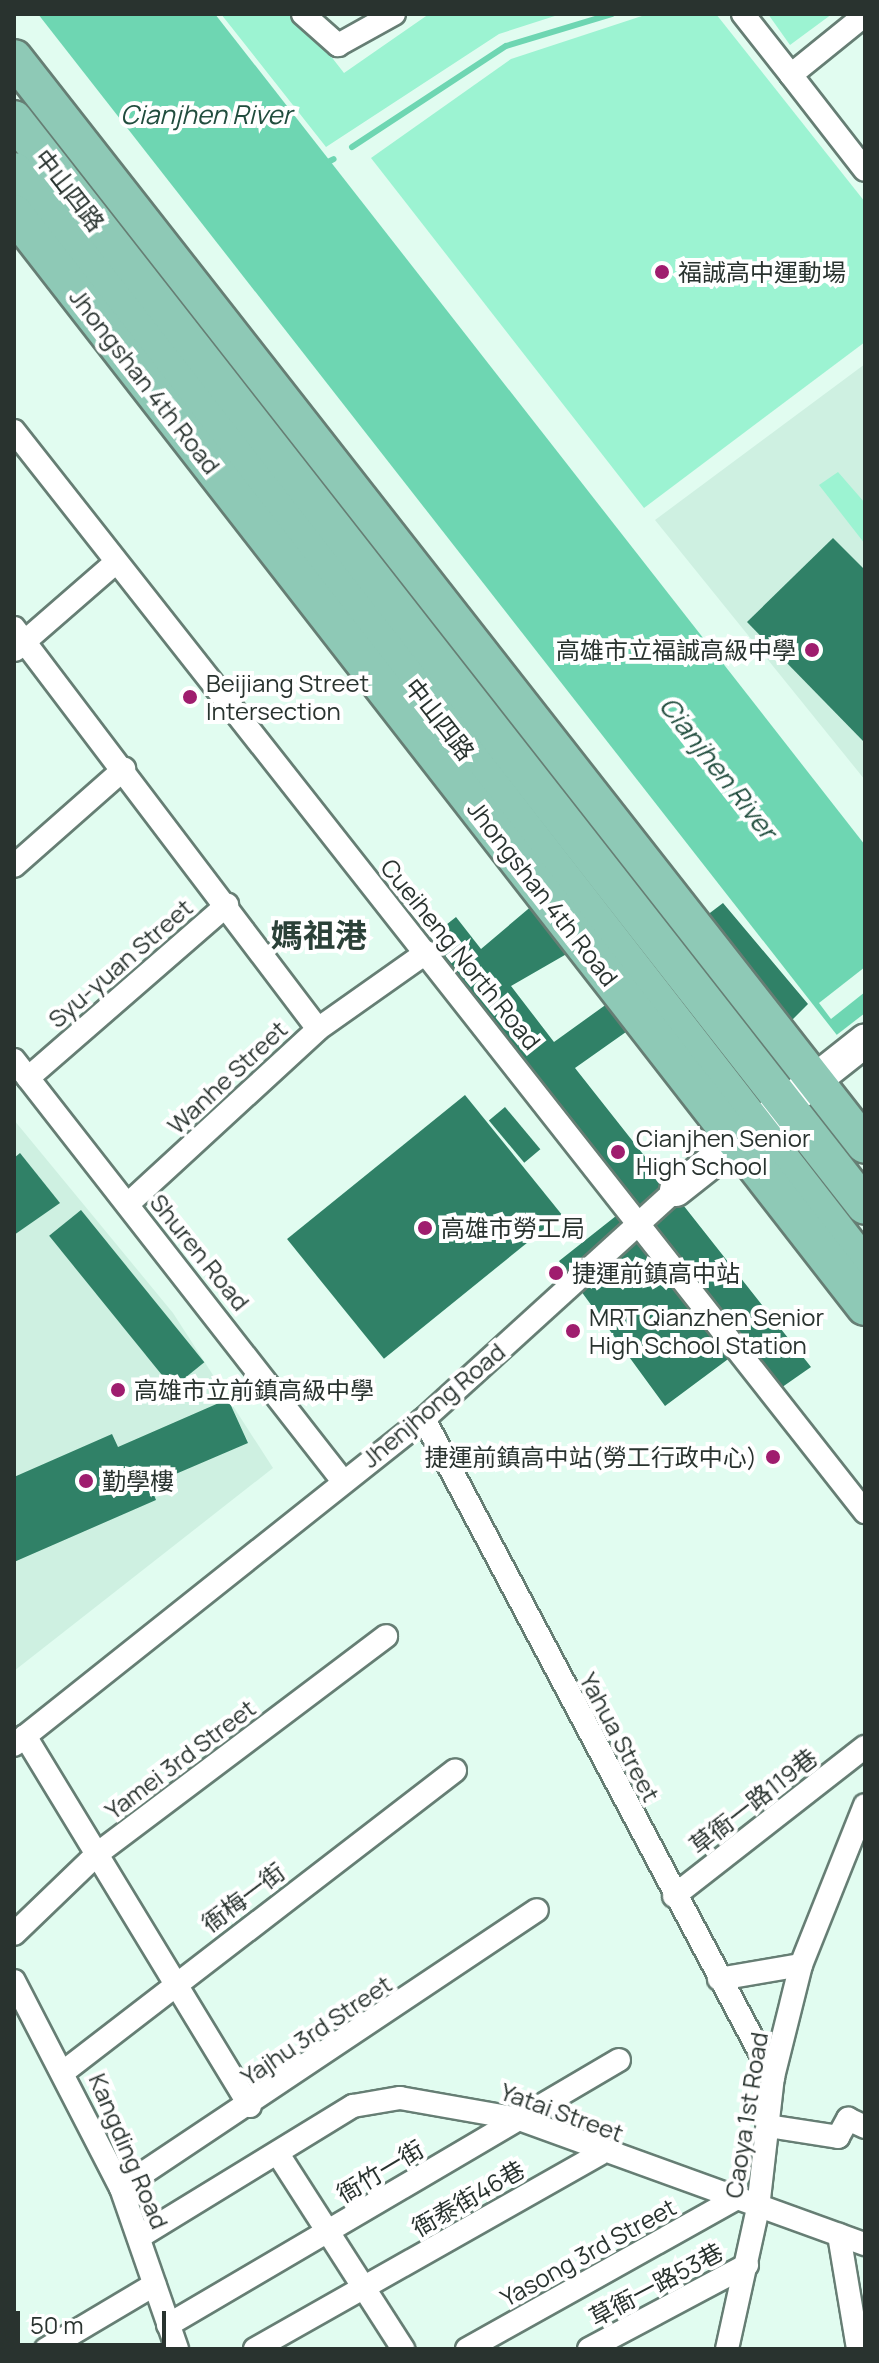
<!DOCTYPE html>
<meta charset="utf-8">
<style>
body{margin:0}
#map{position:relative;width:879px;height:2363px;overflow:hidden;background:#e1fcf0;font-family:Manrope,"Noto Sans TC",sans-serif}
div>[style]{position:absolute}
.built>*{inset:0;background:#cef0e1}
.green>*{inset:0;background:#9cf3d2}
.water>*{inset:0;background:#6ed6b2}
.pier>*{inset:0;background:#e1fcf0}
.stream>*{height:6px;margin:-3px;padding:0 3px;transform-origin:3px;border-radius:3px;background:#6ed6b2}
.building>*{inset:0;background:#308167;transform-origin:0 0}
.roads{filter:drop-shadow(2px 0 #667e74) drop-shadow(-2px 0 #667e74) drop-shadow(0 2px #667e74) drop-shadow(0 -2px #667e74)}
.minor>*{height:22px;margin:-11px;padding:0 11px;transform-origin:11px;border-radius:11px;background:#fff}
.secondary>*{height:32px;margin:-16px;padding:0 16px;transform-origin:16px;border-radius:16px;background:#fff}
.primary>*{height:36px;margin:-18px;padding:0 18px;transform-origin:18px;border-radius:18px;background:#8ec9b6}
.dots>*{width:22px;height:22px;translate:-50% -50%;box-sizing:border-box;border:4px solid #fff;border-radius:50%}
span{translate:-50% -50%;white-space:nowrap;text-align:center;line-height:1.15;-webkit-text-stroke:8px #fff;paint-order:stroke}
.street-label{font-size:24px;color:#29332f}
.poi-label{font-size:24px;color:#29332f}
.left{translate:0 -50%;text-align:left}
.right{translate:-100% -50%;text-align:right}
.water-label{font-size:26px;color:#214d3e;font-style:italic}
.district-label{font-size:32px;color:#2b4138;font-weight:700}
.frame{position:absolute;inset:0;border:16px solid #29332f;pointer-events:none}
.scale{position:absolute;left:16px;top:2311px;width:150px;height:36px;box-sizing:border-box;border:4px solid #29332f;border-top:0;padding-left:10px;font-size:24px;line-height:28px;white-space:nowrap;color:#29332f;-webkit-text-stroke:6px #fff;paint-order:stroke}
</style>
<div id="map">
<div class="built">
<i style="clip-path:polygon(865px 364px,865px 780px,655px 520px)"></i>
<i style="clip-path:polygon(14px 1120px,173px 1313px,273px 1468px,14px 1671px)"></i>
</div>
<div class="green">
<i style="clip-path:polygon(221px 14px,298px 14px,344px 73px,429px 14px,561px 14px,499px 34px,326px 147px)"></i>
<i style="clip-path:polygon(648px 14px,716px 14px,865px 202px,865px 342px,644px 508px,371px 158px,511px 59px)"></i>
<i style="clip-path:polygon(768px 14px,832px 14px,790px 45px)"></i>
<i style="clip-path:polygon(838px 472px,865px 503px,865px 544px,819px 485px)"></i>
</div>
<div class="water">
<i style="clip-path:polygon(38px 14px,215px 14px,330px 161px,865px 845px,865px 1071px)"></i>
</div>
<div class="pier">
<i style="clip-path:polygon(865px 967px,865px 992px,831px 1019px,819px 1003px)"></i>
<i style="clip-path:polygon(865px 1013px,865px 1075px,834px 1037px)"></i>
</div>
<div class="stream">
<i style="left:352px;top:147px;width:184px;rotate:-33.3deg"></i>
<i style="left:506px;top:46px;width:111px;rotate:-16.8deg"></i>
<i style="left:330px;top:161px;width:4px;rotate:-27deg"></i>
</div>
<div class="building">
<i style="clip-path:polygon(833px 538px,865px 570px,865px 743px,747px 622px)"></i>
<i style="clip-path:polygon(540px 899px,577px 948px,511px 986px,554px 1042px,711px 929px,702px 919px,723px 903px,808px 1004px,785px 1027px,718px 967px,575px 1068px,811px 1367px,778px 1390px,743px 1348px,665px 1406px,559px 1261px,621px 1212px,530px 1091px,522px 1097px,466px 1025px,473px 1019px,417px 948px,456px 917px,481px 949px)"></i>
<i style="left:465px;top:1095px;width:154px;height:229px;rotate:51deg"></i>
<i style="left:505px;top:1107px;width:55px;height:21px;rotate:50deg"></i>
<i style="clip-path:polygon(20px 1153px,60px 1203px,14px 1235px,14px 1158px)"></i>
<i style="left:81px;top:1210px;width:196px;height:41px;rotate:51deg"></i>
<i style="clip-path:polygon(228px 1399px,248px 1443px,150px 1485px,156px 1500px,14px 1562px,14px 1477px,112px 1434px,118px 1447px)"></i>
</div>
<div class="roads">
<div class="minor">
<i style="left:303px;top:14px;width:47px;rotate:41.5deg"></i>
<i style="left:338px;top:45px;width:64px;rotate:-29deg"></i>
<i style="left:743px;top:14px;width:78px;rotate:51.8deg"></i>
<i style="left:865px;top:15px;width:95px;rotate:141deg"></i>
<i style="left:791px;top:75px;width:120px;rotate:52.1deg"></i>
<i style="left:14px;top:431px;width:1376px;rotate:51.79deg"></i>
<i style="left:14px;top:628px;width:503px;rotate:52.83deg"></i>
<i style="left:15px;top:650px;width:131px;rotate:-41deg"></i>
<i style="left:14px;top:866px;width:147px;rotate:-41.4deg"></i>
<i style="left:14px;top:1060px;width:533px;rotate:52.01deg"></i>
<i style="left:28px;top:1078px;width:264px;rotate:-41deg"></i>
<i style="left:128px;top:1204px;width:258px;rotate:-42.6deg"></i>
<i style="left:318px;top:1029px;width:133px;rotate:-35.2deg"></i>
<i style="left:424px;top:1419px;width:745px;rotate:62.06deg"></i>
<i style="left:25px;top:1736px;width:433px;rotate:58.7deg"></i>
<i style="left:14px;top:1745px;width:524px;rotate:-38.49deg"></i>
<i style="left:424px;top:1419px;width:341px;rotate:-42.3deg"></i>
<i style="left:674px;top:1896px;width:242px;rotate:-38deg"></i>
<i style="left:14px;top:1934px;width:115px;rotate:-43.9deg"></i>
<i style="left:97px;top:1854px;width:362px;rotate:-37deg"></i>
<i style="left:719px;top:1979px;width:83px;rotate:-9.7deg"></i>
<i style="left:14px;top:1981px;width:233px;rotate:62.7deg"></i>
<i style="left:121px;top:2188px;width:170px;rotate:70.8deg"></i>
<i style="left:66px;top:2070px;width:491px;rotate:-37.6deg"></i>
<i style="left:768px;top:2126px;width:71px;rotate:8.9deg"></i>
<i style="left:838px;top:2137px;width:21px;rotate:-61deg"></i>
<i style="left:848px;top:2119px;width:19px;rotate:25deg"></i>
<i style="left:278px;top:2154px;width:232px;rotate:57.3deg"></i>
<i style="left:121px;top:2188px;width:500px;rotate:-33.75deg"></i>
<i style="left:839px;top:2235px;width:116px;rotate:80.5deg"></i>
<i style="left:139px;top:2237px;width:251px;rotate:-31.5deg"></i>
<i style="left:353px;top:2106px;width:48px;rotate:-9.7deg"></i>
<i style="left:400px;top:2098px;width:121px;rotate:10deg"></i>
<i style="left:519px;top:2119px;width:368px;rotate:19.9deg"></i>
<i style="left:168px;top:2325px;width:523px;rotate:-30.44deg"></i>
<i style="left:46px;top:2349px;width:126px;rotate:-30.7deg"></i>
<i style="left:255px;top:2349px;width:395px;rotate:-29.5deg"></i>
<i style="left:467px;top:2349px;width:306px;rotate:-29.2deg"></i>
<i style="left:589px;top:2349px;width:179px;rotate:-28deg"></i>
<i style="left:727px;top:2349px;width:144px;rotate:-77.6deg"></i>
<i style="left:758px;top:2208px;width:132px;rotate:-83.5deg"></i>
<i style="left:773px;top:2077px;width:115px;rotate:-76deg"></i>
<i style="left:801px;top:1965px;width:172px;rotate:-68.2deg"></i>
</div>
<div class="secondary">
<i style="left:676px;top:1190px;width:241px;rotate:-38.3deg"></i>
</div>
<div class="primary">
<i style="left:14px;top:58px;width:1380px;rotate:51.94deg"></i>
<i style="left:14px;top:119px;width:1380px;rotate:51.94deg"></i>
<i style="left:14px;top:171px;width:1388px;rotate:52.17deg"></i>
<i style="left:14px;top:213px;width:1386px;rotate:52.12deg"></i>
</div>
</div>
<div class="dots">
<i style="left:662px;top:272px;background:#9f1d6e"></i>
<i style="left:812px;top:650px;background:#9f1d6e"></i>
<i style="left:190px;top:697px;background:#9f1d6e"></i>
<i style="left:618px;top:1152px;background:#9f1d6e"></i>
<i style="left:425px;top:1228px;background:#9f1d6e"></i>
<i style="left:556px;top:1273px;background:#9f1d6e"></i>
<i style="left:573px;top:1331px;background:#9f1d6e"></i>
<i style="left:118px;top:1390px;background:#9f1d6e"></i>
<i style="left:773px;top:1457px;background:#9f1d6e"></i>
<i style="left:86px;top:1481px;background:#9f1d6e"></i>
</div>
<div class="street-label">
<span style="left:70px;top:190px;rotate:52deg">中山四路</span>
<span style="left:145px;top:381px;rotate:52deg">Jhongshan 4th Road</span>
<span style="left:440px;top:719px;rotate:52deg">中山四路</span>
<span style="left:543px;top:893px;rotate:52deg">Jhongshan 4th Road</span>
<span style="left:461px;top:954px;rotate:51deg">Cueiheng North Road</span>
<span style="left:120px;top:963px;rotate:-41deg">Syu-yuan Street</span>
<span style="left:227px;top:1077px;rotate:-43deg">Wanhe Street</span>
<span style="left:200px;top:1252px;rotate:51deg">Shuren Road</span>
<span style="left:433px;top:1405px;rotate:-40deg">Jhenjhong Road</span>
<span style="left:620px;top:1737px;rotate:62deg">Yahua Street</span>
<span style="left:180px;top:1759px;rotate:-37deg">Yamei 3rd Street</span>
<span style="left:753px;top:1801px;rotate:-38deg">草衙一路119巷</span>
<span style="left:243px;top:1897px;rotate:-37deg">衙梅一街</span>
<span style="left:316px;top:2030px;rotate:-34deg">Yajhu 3rd Street</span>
<span style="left:562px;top:2112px;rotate:20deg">Yatai Street</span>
<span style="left:746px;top:2115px;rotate:-81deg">Caoya 1st Road</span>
<span style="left:129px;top:2151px;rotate:67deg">Kangding Road</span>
<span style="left:380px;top:2171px;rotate:-31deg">衙竹一街</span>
<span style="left:468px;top:2198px;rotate:-30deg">衙泰街46巷</span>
<span style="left:588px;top:2252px;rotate:-29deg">Yasong 3rd Street</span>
<span style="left:656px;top:2284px;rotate:-28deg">草衙一路53巷</span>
</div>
<div class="poi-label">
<span class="left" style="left:678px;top:272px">福誠高中運動場</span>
<span class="right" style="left:796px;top:650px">高雄市立福誠高級中學</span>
<span class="left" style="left:206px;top:697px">Beijiang Street<br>Intersection</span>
<span class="left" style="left:636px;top:1152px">Cianjhen Senior<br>High School</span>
<span class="left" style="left:441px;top:1228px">高雄市勞工局</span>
<span class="left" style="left:572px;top:1273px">捷運前鎮高中站</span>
<span class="left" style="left:589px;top:1331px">MRT Qianzhen Senior<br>High School Station</span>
<span class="left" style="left:134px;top:1390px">高雄市立前鎮高級中學</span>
<span class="right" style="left:757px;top:1457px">捷運前鎮高中站(勞工行政中心)</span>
<span class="left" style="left:102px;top:1481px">勤學樓</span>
</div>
<div class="water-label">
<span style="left:206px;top:115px">Cianjhen River</span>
<span style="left:718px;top:768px;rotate:52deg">Cianjhen River</span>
</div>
<div class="district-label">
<span style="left:319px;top:935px">媽祖港</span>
</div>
<div class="frame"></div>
<div class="scale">50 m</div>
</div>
